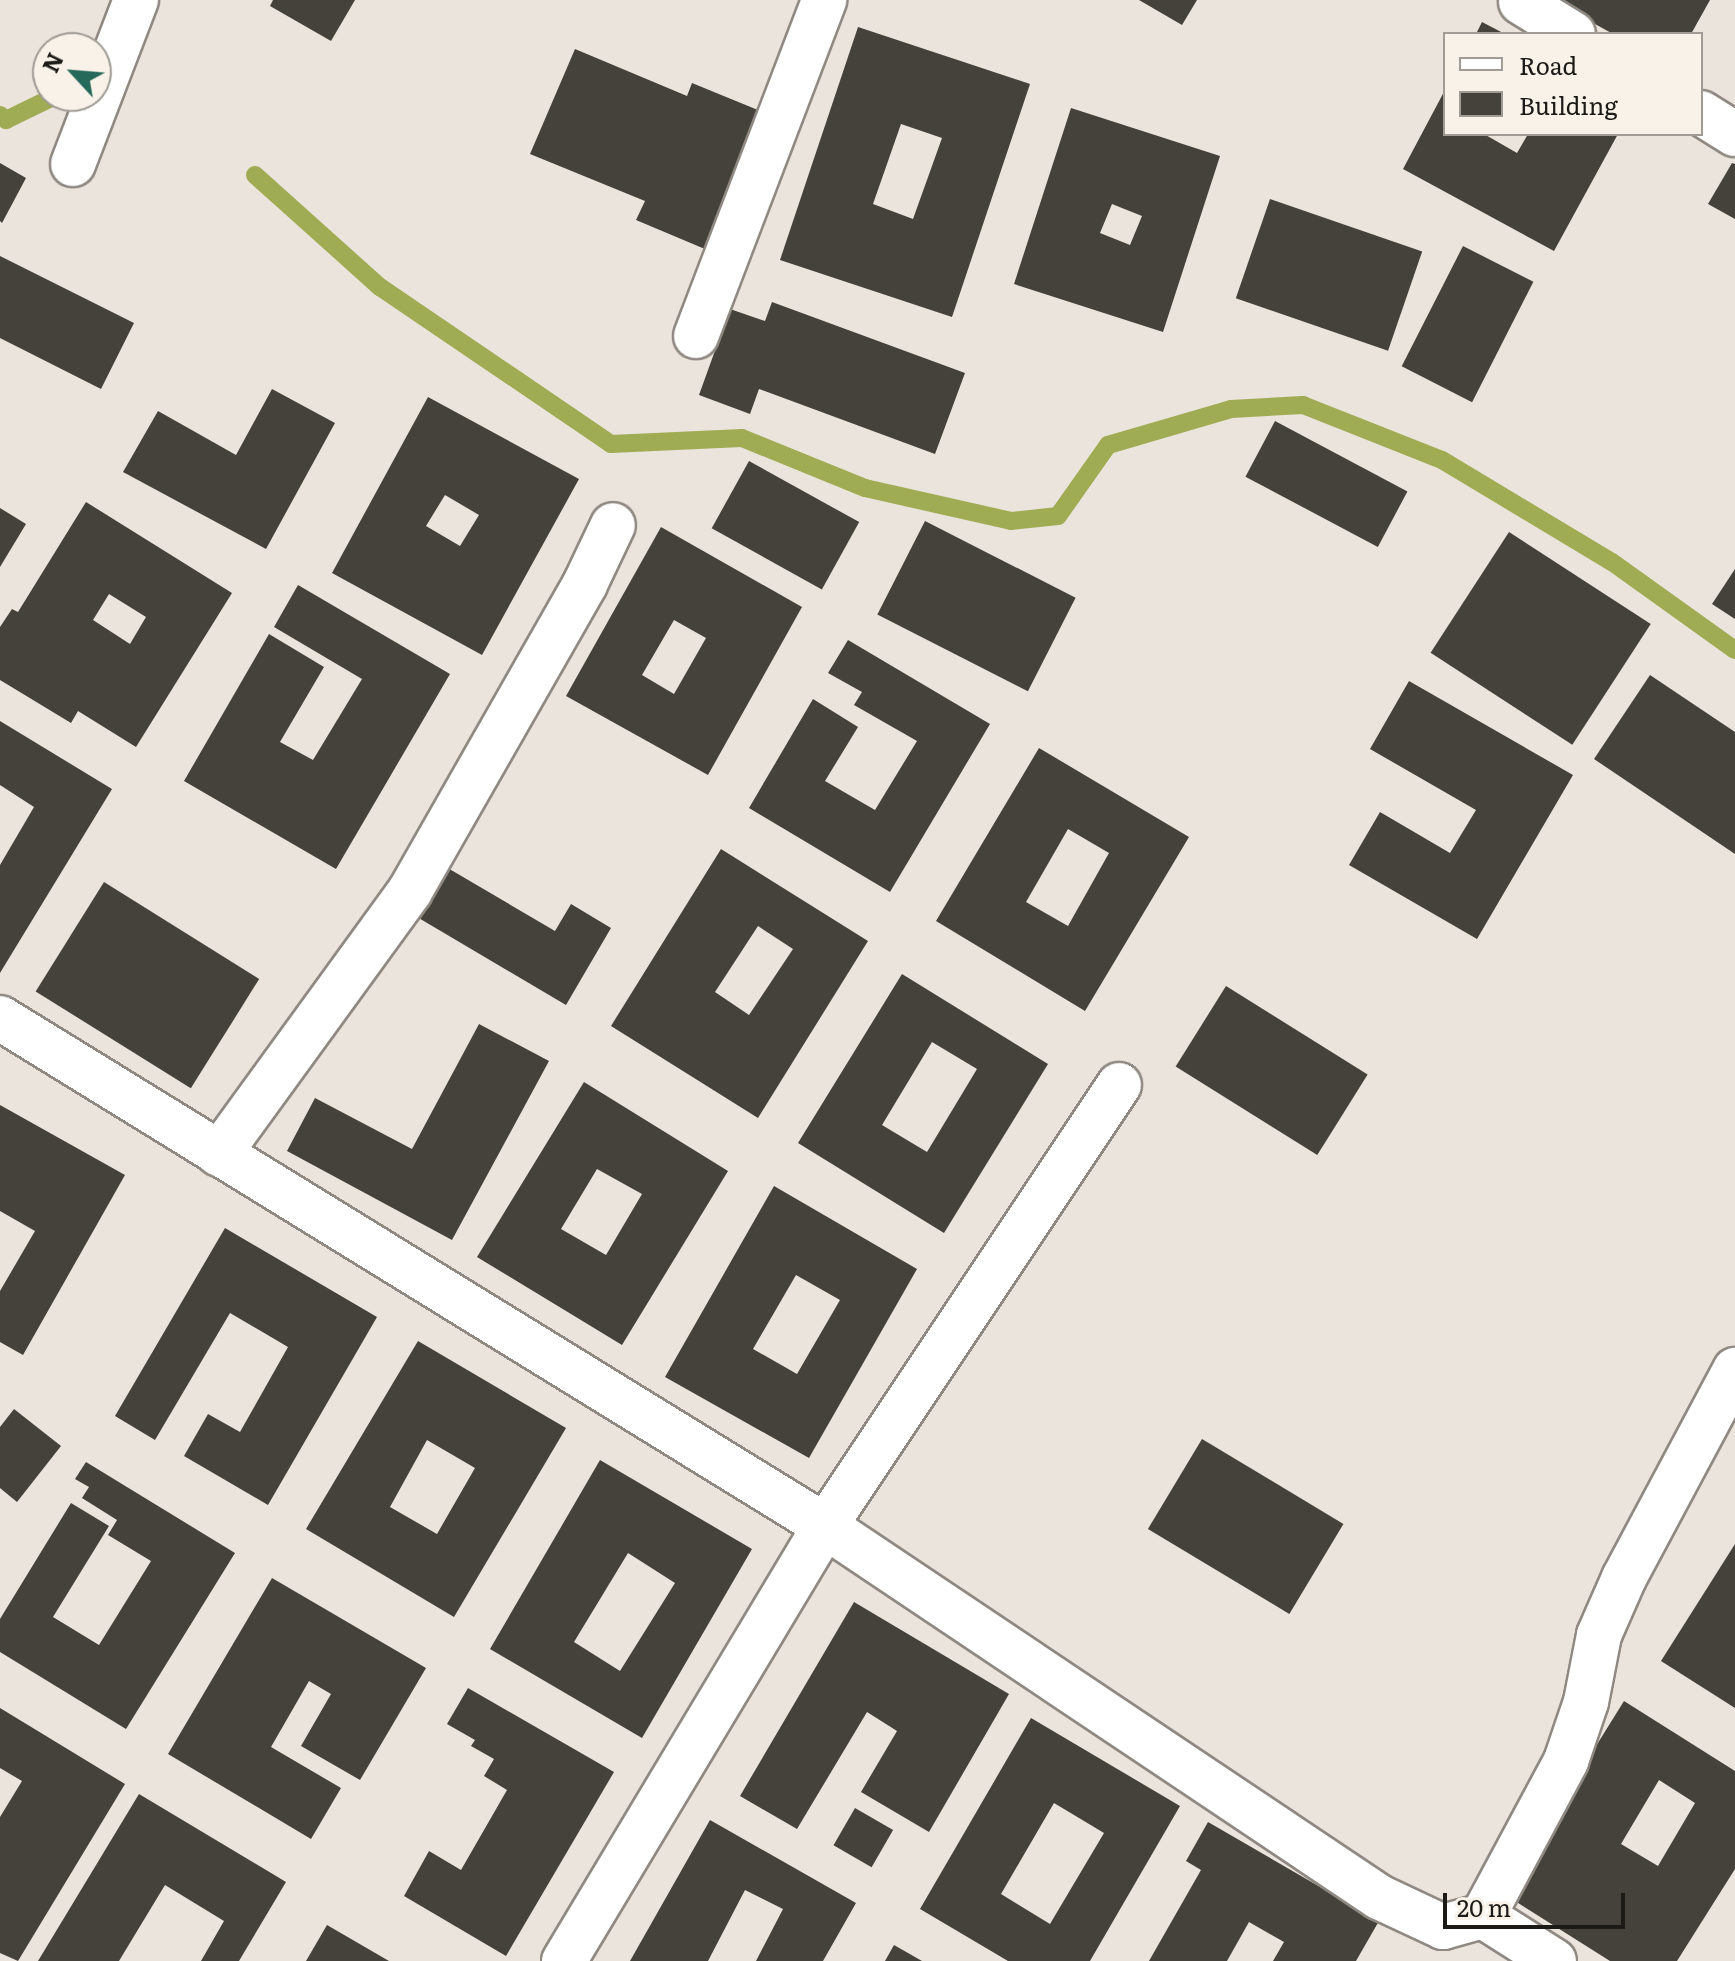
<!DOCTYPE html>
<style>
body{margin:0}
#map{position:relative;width:1735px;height:1961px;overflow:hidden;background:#ebe4dc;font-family:Literata,serif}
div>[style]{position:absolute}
.stream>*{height:18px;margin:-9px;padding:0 9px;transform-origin:9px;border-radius:9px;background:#a0ac53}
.building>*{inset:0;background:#44423a;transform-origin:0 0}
.roads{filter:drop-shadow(2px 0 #8f8982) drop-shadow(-2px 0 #8f8982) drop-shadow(0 2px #8f8982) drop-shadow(0 -2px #8f8982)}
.minor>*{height:44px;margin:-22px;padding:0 22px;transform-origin:22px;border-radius:22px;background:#fff}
span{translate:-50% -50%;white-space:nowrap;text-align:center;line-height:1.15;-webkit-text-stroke:8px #f8f2e9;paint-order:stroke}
.legend{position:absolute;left:1443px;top:32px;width:260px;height:104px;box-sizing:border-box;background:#f8f2e9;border:2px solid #a09c95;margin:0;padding:10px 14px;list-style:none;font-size:24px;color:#1c1a17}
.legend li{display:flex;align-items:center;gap:16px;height:40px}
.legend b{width:40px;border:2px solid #a09c95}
.north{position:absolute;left:32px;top:32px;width:80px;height:80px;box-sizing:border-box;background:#f8f2e9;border:2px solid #a09c95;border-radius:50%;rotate:296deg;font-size:22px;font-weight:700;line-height:32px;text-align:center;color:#1c1a17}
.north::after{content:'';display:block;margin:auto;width:28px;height:36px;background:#25695a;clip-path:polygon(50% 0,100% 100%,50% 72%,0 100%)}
.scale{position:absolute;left:1443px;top:1893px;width:182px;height:36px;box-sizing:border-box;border:4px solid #1c1a17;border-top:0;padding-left:10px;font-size:24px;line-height:28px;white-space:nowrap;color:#1c1a17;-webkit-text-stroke:6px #f8f2e9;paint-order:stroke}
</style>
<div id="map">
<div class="stream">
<i style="left:0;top:115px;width:8px;rotate:40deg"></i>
<i style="left:6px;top:120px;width:55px;rotate:-26.1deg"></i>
<i style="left:255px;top:175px;width:168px;rotate:41.9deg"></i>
<i style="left:380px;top:287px;width:279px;rotate:34.2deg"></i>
<i style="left:611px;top:444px;width:131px;rotate:-2.6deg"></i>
<i style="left:742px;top:438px;width:133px;rotate:22.1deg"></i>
<i style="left:865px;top:488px;width:150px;rotate:12.7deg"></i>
<i style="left:1011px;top:521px;width:47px;rotate:-6.1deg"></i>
<i style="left:1058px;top:516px;width:87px;rotate:-54.8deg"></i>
<i style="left:1108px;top:445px;width:128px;rotate:-16.3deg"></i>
<i style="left:1231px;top:409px;width:72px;rotate:-3.2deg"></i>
<i style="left:1303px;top:405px;width:149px;rotate:21.6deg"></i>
<i style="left:1442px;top:460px;width:198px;rotate:31deg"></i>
<i style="left:1612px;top:562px;width:151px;rotate:35.6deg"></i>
</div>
<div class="building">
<i style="clip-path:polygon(273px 0,355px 0,331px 41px,270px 6px)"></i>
<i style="clip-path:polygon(1139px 0,1197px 0,1182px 25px)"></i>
<i style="clip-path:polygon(1552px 0,1710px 0,1691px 34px,1613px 34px)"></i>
<i style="clip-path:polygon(1482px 22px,1505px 34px,1476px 34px)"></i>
<i style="clip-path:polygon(evenodd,858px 27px,1030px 84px,952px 317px,780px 260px,858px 27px,901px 124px,942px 138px,913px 219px,873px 204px,901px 124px)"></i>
<i style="clip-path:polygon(575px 49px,687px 96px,692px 83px,770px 115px,712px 252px,636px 220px,645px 201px,530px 154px)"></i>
<i style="clip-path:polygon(1445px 90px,1445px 134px,1484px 134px,1517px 153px,1528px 134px,1618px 134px,1554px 251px,1403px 169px)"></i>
<i style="clip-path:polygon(evenodd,1071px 108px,1220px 156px,1163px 332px,1014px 284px,1071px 108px,1112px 204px,1142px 216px,1130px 245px,1100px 233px,1112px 204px)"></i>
<i style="clip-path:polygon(0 163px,26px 178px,2px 223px,0 221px)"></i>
<i style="clip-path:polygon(1732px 163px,1735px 164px,1735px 219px,1708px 204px)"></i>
<i style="left:1270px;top:199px;width:161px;height:105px;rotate:19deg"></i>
<i style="left:1463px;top:246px;width:79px;height:135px;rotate:27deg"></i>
<i style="clip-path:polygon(0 256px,134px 323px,101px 389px,0 338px)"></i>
<i style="clip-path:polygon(772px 302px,965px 373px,935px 454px,759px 389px,750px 414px,699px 395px,730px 309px,765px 321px)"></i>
<i style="clip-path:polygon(272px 389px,335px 423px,266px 549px,123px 472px,158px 411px,236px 455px)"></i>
<i style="clip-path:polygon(evenodd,428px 397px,579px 479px,482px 655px,332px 573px,428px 397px,445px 495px,479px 515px,460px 546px,426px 526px,445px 495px)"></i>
<i style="left:1275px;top:421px;width:150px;height:63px;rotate:28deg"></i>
<i style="left:749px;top:461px;width:126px;height:77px;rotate:29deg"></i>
<i style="clip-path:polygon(evenodd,86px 502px,232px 593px,136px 747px,78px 711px,71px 723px,0 680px,0 627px,12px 609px,18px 612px,86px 502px,109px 594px,146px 617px,130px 644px,93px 620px,109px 594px)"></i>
<i style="clip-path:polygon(0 508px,26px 524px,0 567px)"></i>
<i style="left:925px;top:521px;width:169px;height:105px;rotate:27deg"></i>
<i style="clip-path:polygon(evenodd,661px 527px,802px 607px,708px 775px,566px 696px,661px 527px,674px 620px,706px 638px,674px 694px,642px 675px,674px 620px)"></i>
<i style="left:1509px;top:532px;width:169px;height:144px;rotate:33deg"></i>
<i style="clip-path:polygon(1735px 569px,1735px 619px,1712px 604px)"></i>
<i style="clip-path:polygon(298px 585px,450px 674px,336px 869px,184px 781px,269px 634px,324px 667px,280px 742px,313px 760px,362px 679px,274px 627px)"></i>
<i style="clip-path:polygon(848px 640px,990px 724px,890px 892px,749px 808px,813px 699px,858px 727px,825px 781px,875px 810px,917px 741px,854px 705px,862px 692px,828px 673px)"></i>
<i style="clip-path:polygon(1650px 675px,1735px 732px,1735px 854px,1594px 759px)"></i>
<i style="clip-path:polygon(1409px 681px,1573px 775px,1477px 939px,1349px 865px,1380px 812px,1450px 853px,1476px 810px,1370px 749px)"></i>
<i style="clip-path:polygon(0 721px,112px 789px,0 973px,0 865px,34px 807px,0 785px)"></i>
<i style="clip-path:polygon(evenodd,1039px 748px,1189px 837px,1085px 1011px,936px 921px,1039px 748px,1068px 829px,1109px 853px,1068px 926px,1026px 902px,1068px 829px)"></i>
<i style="clip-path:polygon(evenodd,721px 849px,868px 941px,758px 1118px,611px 1026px,721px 849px,758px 926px,793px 949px,749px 1015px,715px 992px,758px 926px)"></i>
<i style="clip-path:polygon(446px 867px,555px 931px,571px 904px,611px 928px,566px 1005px,417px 917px)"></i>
<i style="left:104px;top:882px;width:183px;height:129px;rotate:32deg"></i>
<i style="clip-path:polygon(evenodd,902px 974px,1048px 1064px,944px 1233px,798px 1143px,902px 974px,932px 1042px,977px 1069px,927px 1152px,882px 1125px,932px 1042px)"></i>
<i style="left:1226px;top:986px;width:167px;height:95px;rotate:32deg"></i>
<i style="clip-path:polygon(479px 1024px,549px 1061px,452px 1240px,287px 1151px,315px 1098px,412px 1149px)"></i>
<i style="clip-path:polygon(evenodd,584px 1082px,728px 1171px,622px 1345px,477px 1257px,584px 1082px,597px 1169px,642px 1194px,606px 1255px,561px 1229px,597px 1169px)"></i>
<i style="clip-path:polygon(0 1105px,125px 1175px,23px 1355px,0 1342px,0 1291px,35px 1231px,0 1211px)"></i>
<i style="clip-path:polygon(evenodd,774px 1186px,917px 1269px,809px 1458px,665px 1377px,774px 1186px,796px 1275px,840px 1300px,797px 1374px,753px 1349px,796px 1275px)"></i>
<i style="clip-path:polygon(225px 1228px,377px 1317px,268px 1505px,184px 1456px,208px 1414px,240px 1432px,288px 1347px,230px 1313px,155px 1440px,115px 1416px)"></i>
<i style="clip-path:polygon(evenodd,418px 1341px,566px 1428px,454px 1617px,306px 1529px,418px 1341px,427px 1440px,475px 1468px,437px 1534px,390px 1507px,427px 1440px)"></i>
<i style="clip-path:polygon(14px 1409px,61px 1446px,17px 1502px,0 1488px,0 1427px)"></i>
<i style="left:1202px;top:1439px;width:165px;height:105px;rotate:31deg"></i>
<i style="clip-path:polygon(evenodd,600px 1460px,752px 1549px,642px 1738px,490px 1649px,600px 1460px,628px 1553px,675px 1583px,620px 1671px,574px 1642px,628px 1553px)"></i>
<i style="clip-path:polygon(86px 1462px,235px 1553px,126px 1729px,0 1652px,0 1619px,71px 1503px,109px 1526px,53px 1617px,99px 1645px,151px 1561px,108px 1535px,117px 1520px,82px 1498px,89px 1487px,75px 1479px)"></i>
<i style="clip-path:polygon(1735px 1544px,1735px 1708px,1661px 1661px)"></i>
<i style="clip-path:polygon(272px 1578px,426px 1668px,360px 1780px,301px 1746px,331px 1694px,309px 1681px,271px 1747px,341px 1788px,311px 1839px,168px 1754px)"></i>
<i style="clip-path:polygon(854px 1602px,1009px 1694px,929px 1832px,861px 1792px,897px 1731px,867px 1712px,797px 1829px,740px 1796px)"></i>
<i style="clip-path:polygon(468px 1688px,614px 1772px,506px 1956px,404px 1896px,429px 1851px,461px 1870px,507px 1790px,484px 1776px,494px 1759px,471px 1746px,475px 1740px,447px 1724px)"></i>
<i style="clip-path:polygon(evenodd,1624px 1701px,1735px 1771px,1735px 1869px,1677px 1961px,1610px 1961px,1504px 1894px,1624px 1701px,1659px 1780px,1695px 1803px,1658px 1866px,1621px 1844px,1659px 1780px)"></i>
<i style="clip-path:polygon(0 1708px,125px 1784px,18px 1961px,0 1953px,0 1817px,22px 1781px,0 1768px)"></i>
<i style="clip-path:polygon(evenodd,1031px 1718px,1180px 1806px,1090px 1961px,1008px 1961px,920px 1909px,1031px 1718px,1054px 1803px,1104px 1833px,1050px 1924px,1001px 1894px,1054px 1803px)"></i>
<i style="clip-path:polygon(139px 1794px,286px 1882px,239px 1961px,201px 1961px,224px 1921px,165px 1885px,119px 1961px,38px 1961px)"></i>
<i style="left:855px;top:1808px;width:44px;height:43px;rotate:30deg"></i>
<i style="clip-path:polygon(710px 1820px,856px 1903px,823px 1961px,756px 1961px,783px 1909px,745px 1890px,708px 1961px,630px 1961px)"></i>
<i style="clip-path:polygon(1208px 1822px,1379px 1921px,1356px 1961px,1273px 1961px,1284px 1942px,1249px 1922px,1227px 1961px,1149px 1961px,1201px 1870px,1186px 1861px)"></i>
<i style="clip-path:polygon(327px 1925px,389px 1961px,306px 1961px)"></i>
<i style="clip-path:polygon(894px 1945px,922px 1961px,885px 1961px)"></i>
</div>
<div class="roads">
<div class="minor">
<i style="left:1521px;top:2px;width:61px;rotate:31.6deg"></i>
<i style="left:1701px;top:113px;width:40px;rotate:32deg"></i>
<i style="left:73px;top:164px;width:176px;rotate:-69deg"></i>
<i style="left:696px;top:336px;width:360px;rotate:-69.1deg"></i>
<i style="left:0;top:1018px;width:969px;rotate:31.62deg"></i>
<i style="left:825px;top:1526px;width:667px;rotate:33.81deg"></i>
<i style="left:1379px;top:1897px;width:71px;rotate:25.1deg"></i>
<i style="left:1443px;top:1927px;width:41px;rotate:-15.4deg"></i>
<i style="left:1483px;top:1916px;width:176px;rotate:-61.8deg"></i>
<i style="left:1566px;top:1761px;width:62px;rotate:-71.3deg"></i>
<i style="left:1586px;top:1702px;width:68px;rotate:-79deg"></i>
<i style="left:1599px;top:1635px;width:62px;rotate:-66.3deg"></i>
<i style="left:1624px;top:1578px;width:236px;rotate:-61.9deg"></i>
<i style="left:219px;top:1154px;width:325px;rotate:-54deg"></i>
<i style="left:410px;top:891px;width:353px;rotate:-60.3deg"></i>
<i style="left:585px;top:584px;width:65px;rotate:-64.6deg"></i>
<i style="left:1483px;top:1916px;width:84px;rotate:32.4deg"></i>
<i style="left:564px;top:1961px;width:507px;rotate:-59.04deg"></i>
<i style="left:825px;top:1526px;width:530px;rotate:-56.31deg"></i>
</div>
</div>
<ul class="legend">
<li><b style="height:10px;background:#fff"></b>Road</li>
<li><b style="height:22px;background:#44423a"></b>Building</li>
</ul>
<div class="north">N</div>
<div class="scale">20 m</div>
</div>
